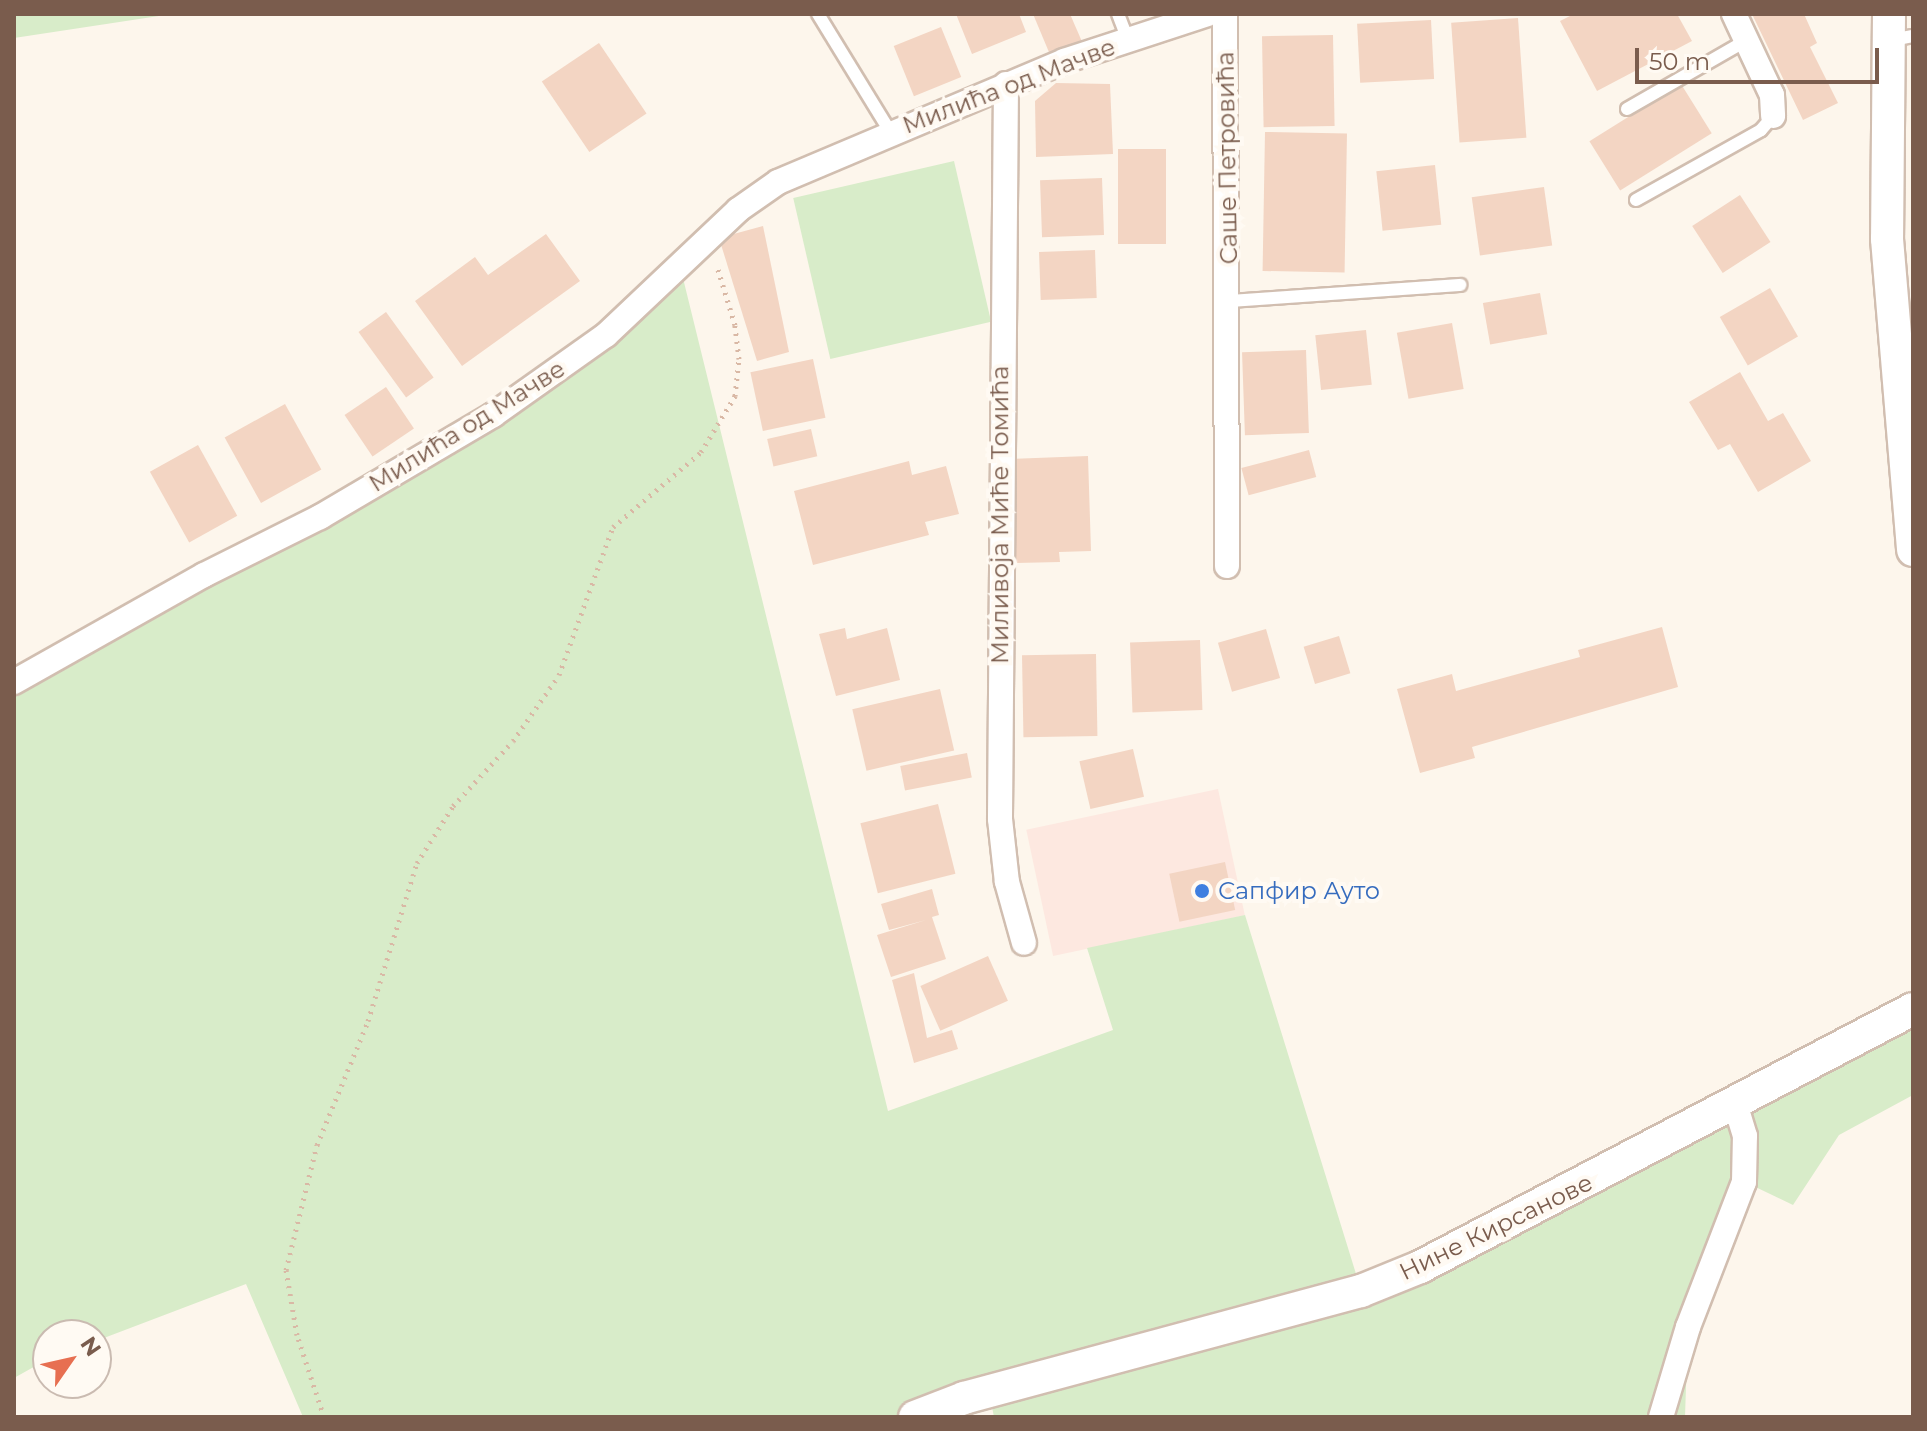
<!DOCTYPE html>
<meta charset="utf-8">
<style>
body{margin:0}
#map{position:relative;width:1927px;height:1431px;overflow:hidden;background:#fdf6ec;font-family:Montserrat,sans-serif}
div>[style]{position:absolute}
.commercial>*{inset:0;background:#fde8e0;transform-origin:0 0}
.green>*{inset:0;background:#d8ecc9;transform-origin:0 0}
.building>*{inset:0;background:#f3d5c3;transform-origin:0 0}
.path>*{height:5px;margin-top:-2.5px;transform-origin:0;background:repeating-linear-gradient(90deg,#d9b8a5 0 2px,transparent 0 8px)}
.roads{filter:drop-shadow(2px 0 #d1beb0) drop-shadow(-2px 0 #d1beb0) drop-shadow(0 2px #d1beb0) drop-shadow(0 -2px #d1beb0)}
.service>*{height:12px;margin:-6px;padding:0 6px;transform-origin:6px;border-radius:6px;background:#fff}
.minor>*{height:24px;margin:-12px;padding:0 12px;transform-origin:12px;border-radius:12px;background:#fff}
.tertiary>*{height:32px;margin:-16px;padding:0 16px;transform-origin:16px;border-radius:16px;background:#fff}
.dots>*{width:22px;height:22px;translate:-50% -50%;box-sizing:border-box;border:4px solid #fffaf3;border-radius:50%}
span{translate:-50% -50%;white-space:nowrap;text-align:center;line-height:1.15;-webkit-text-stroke:8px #fffaf3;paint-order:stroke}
.street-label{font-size:24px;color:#7a5c4d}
.shop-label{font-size:24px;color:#366cbe}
.left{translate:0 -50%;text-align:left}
.frame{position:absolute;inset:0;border:16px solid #7a5c4d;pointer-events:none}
.north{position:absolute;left:32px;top:1319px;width:80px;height:80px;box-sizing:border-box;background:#fffaf3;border:2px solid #cabbb1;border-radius:50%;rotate:56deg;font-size:22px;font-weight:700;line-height:32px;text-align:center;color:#7a5c4d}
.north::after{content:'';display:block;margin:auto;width:28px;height:36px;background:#e76f51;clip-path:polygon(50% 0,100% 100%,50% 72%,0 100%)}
.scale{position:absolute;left:1635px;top:48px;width:244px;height:36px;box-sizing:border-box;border:4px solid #7a5c4d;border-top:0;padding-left:10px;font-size:24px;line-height:28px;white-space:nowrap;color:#7a5c4d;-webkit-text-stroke:6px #fffaf3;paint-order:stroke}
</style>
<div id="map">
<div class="commercial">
<i style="left:1218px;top:789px;width:129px;height:196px;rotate:78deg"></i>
</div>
<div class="green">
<i style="clip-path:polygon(14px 14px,172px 14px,14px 38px)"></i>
<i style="left:954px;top:161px;width:165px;height:165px;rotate:77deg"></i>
<i style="clip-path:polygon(680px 266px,888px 1111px,1113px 1030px,1087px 948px,1245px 915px,1361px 1290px,1913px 1009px,1913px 1095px,1839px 1135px,1793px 1205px,1745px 1182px,1688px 1327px,1685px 1417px,994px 1417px,989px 1392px,927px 1417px,303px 1417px,246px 1284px,96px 1341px,96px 1335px,48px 1335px,48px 1359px,14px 1378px,14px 685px,439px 448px)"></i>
</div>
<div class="building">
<i style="clip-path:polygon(956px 14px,1019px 14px,1026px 32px,972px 54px)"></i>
<i style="clip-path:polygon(1033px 14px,1070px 14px,1083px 44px,1051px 57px)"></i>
<i style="clip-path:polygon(1574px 14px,1677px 14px,1692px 41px,1597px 91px,1560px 21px)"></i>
<i style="clip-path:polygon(1752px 14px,1804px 14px,1817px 43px,1810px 47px,1838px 103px,1803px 120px)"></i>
<i style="left:1518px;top:18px;width:120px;height:67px;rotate:86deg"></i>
<i style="left:1431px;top:20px;width:59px;height:74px;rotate:87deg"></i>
<i style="left:941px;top:27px;width:54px;height:51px;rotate:68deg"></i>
<i style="left:1333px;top:35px;width:91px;height:71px;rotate:89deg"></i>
<i style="left:599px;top:43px;width:85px;height:69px;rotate:56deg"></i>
<i style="clip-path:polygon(1056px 83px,1110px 84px,1113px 154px,1036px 157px,1035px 101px)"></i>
<i style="left:1681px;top:84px;width:58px;height:108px;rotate:58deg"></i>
<i style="left:1265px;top:132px;width:82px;height:139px;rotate:1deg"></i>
<i style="left:1118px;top:149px;width:48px;height:95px"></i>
<i style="left:1435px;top:165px;width:60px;height:59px;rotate:84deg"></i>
<i style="left:1102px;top:178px;width:57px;height:62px;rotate:88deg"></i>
<i style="left:1544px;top:187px;width:59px;height:73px;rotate:82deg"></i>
<i style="left:1740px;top:195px;width:56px;height:57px;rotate:57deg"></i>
<i style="clip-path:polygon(763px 226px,789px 352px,757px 361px,719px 238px)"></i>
<i style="clip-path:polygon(546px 234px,580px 281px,462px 366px,415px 301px,475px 257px,488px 275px)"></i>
<i style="left:1095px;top:250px;width:48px;height:56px;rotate:88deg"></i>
<i style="left:1770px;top:288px;width:56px;height:58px;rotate:60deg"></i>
<i style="left:1540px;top:293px;width:42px;height:58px;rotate:80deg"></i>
<i style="left:386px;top:312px;width:81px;height:34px;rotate:54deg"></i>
<i style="left:1452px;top:323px;width:67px;height:56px;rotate:80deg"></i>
<i style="left:1366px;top:330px;width:55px;height:51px;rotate:84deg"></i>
<i style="left:1306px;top:350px;width:83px;height:64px;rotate:88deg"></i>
<i style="left:813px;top:359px;width:60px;height:64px;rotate:78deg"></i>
<i style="clip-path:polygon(1740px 372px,1768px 421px,1783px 413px,1811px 461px,1758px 492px,1730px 444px,1718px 450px,1689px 402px)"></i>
<i style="left:386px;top:387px;width:50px;height:50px;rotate:56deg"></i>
<i style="left:285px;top:404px;width:75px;height:69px;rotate:61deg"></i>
<i style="left:811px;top:429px;width:28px;height:45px;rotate:77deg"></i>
<i style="left:198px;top:445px;width:81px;height:55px;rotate:61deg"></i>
<i style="left:1309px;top:450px;width:28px;height:70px;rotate:75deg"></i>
<i style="clip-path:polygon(1088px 456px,1091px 551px,1059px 552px,1060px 562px,1014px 563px,1010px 459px)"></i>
<i style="clip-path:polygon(909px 461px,912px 475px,946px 466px,959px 514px,925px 522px,929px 535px,813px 565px,794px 491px)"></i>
<i style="clip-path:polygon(1662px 627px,1678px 687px,1472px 747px,1475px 758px,1420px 773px,1397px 689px,1452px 674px,1456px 691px,1580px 657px,1578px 650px)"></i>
<i style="clip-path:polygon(845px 628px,847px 639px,887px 628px,900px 680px,836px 696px,819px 634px)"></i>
<i style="left:1266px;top:629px;width:51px;height:50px;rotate:74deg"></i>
<i style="left:1339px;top:636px;width:39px;height:37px;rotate:73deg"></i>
<i style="left:1200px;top:640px;width:70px;height:70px;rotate:88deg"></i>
<i style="left:1096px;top:654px;width:82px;height:74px;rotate:89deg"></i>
<i style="left:940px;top:689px;width:63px;height:90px;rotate:77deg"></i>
<i style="left:1133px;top:749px;width:49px;height:55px;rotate:77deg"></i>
<i style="left:967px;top:753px;width:25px;height:68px;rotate:79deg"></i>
<i style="left:938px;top:804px;width:72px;height:80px;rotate:76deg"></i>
<i style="left:1225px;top:862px;width:49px;height:57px;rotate:78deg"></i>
<i style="clip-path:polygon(932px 889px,939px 915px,932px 917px,946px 959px,891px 977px,877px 935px,926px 920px,889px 930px,881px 904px)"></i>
<i style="left:988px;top:956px;width:49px;height:74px;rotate:66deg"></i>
<i style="clip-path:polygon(914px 973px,927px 1038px,952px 1030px,958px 1049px,914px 1063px,892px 980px)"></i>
</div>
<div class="path">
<i style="left:324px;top:1417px;width:86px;rotate:-108.2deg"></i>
<i style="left:297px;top:1335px;width:66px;rotate:-99.6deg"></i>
<i style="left:286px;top:1270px;width:129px;rotate:-76.1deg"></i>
<i style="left:317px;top:1145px;width:134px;rotate:-67.6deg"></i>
<i style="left:368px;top:1021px;width:165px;rotate:-72.8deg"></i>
<i style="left:417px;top:863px;width:67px;rotate:-57.7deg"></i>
<i style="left:453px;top:806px;width:88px;rotate:-47.3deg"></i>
<i style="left:513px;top:741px;width:80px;rotate:-55.1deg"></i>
<i style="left:559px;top:675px;width:158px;rotate:-70deg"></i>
<i style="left:613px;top:527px;width:116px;rotate:-40.4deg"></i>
<i style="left:701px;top:452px;width:66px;rotate:-58.7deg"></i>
<i style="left:735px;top:396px;width:37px;rotate:-84deg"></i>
<i style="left:739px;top:359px;width:34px;rotate:-97deg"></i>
<i style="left:735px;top:325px;width:62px;rotate:-107deg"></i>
</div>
<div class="roads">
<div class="service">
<i style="left:818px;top:14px;width:140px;rotate:58.5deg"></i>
<i style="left:1118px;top:14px;width:28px;rotate:69deg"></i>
<i style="left:1892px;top:40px;width:21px;rotate:-11deg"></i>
<i style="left:1627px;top:109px;width:138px;rotate:-29.9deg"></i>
<i style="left:1636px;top:200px;width:143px;rotate:-29.2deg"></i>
<i style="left:1761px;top:130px;width:18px;rotate:-49deg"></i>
<i style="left:1229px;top:301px;width:232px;rotate:-4deg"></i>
</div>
<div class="minor">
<i style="left:1225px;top:14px;width:552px;rotate:89.79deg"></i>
<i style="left:1734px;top:14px;width:89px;rotate:64.9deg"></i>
<i style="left:1772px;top:95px;width:21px;rotate:87deg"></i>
<i style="left:1006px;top:84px;width:735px;rotate:90.47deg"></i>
<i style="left:1000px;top:819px;width:63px;rotate:83.7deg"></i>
<i style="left:1007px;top:882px;width:63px;rotate:74.4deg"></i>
<i style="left:14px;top:682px;width:218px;rotate:-29.4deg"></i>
<i style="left:204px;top:575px;width:130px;rotate:-26.6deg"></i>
<i style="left:320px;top:517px;width:201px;rotate:-30.5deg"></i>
<i style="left:493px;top:415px;width:138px;rotate:-35.3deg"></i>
<i style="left:606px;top:335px;width:182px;rotate:-43.4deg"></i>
<i style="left:738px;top:210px;width:49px;rotate:-35deg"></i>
<i style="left:778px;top:182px;width:311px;rotate:-22.9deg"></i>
<i style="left:1064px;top:61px;width:151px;rotate:-18.1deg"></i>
<i style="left:1661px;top:1417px;width:94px;rotate:-73.3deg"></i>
<i style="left:1688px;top:1327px;width:155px;rotate:-68.9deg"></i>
<i style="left:1744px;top:1182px;width:46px;rotate:-88.8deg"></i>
<i style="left:1745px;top:1136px;width:31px;rotate:-107deg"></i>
</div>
<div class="tertiary">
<i style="left:1889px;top:14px;width:225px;rotate:90.5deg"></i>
<i style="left:1887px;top:239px;width:312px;rotate:85.2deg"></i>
<i style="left:915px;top:1417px;width:53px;rotate:-21.2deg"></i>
<i style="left:964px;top:1398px;width:411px;rotate:-15.1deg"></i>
<i style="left:1361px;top:1291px;width:64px;rotate:-22.1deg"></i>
<i style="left:1420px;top:1267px;width:556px;rotate:-27.62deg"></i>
</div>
</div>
<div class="dots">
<i style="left:1202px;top:891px;background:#3f7fe0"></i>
</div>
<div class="street-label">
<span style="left:1009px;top:86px;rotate:-21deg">Милића од Мачве</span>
<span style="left:1227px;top:158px;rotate:-91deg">Саше Петровића</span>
<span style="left:467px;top:426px;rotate:-32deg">Милића од Мачве</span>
<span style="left:1000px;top:515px;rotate:-90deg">Миливоја Миће Томића</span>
<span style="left:1496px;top:1227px;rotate:-26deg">Нине Кирсанове</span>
</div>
<div class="shop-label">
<span class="left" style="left:1218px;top:891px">Сапфир Ауто</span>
</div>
<div class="frame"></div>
<div class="north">N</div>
<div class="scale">50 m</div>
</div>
